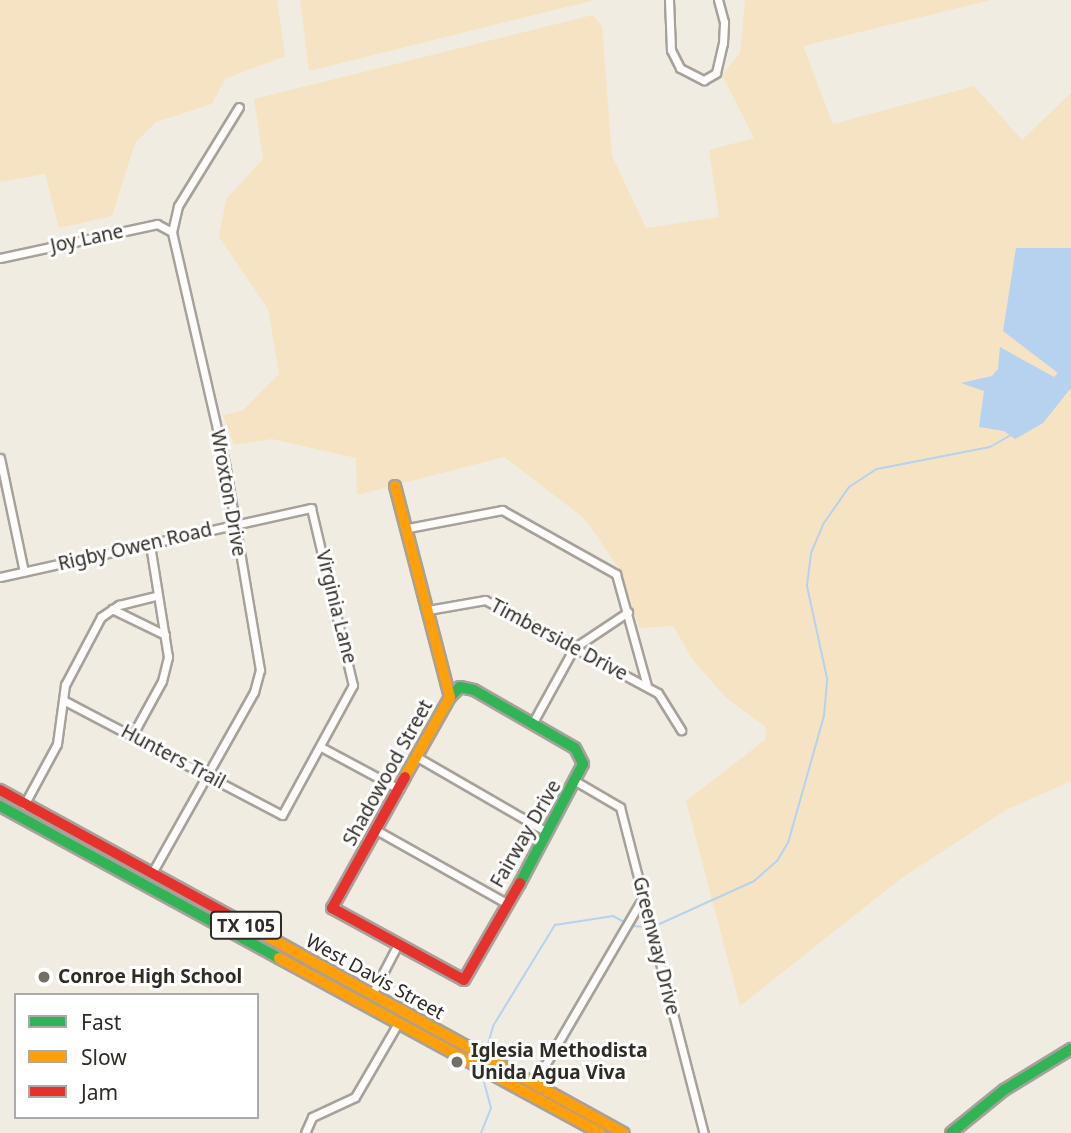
<!DOCTYPE html>
<style>
body{margin:0}
#map{position:relative;width:1071px;height:1133px;overflow:hidden;background:#f1ece2;font-family:"Noto Sans",sans-serif}
div>[style]{position:absolute}
.green>*{inset:0;background:#f6e3c3}
.water>*{inset:0;background:#b6d2ef}
.stream>*{height:2px;margin:-1px;padding:0 1px;transform-origin:1px;border-radius:1px;background:#b6d2ef}
.roads{filter:drop-shadow(2px 0 #a6a19a) drop-shadow(-2px 0 #a6a19a) drop-shadow(0 2px #a6a19a) drop-shadow(0 -2px #a6a19a)}
.street>*{height:7px;margin:-3.5px;padding:0 3.5px;transform-origin:3.5px;border-radius:3.5px;background:#fdfcfb}
.fast>*{height:10px;margin:-5px;padding:0 5px;transform-origin:5px;border-radius:5px;background:#30b455}
.slow>*{height:10px;margin:-5px;padding:0 5px;transform-origin:5px;border-radius:5px;background:#ff9f0a}
.jam>*{height:10px;margin:-5px;padding:0 5px;transform-origin:5px;border-radius:5px;background:#e5322d}
.dots>*{width:19px;height:19px;translate:-50% -50%;box-sizing:border-box;border:4px solid #fff;border-radius:50%}
span{translate:-50% -50%;white-space:nowrap;text-align:center;line-height:1.15;-webkit-text-stroke:6px #fff;paint-order:stroke}
.shield-label span{padding:2px 5px;background:#fff;border:2px solid;border-radius:5px;-webkit-text-stroke-width:0}
.shield-label{font-size:18px;color:#2f2b25;font-weight:700}
.street-label{font-size:19px;color:#2f2b25}
.poi-label{font-size:19px;color:#2f2b25;font-weight:700}
.left{translate:0 -50%;text-align:left}
.legend{position:absolute;left:14px;top:993px;width:245px;height:126px;box-sizing:border-box;background:#fff;border:2px solid #acaaa8;margin:0;padding:9px 12px;list-style:none;font-size:21px;color:#2f2b25}
.legend li{display:flex;align-items:center;gap:14px;height:35px}
.legend b{width:35px;border:2px solid #acaaa8}
</style>
<div id="map">
<div class="green">
<i style="clip-path:polygon(0 0,277px 0,285px 56px,225px 79px,212px 104px,156px 122px,135px 143px,112px 216px,59px 228px,45px 174px,0 182px)"></i>
<i style="clip-path:polygon(300px 0,595px 0,309px 71px)"></i>
<i style="clip-path:polygon(745px 0,991px 0,803px 46px,833px 124px,974px 86px,1022px 140px,1071px 93px,1071px 781px,1006px 810px,903px 877px,740px 1006px,686px 801px,766px 739px,765px 726px,726px 698px,693px 660px,673px 626px,639px 628px,622px 573px,585px 519px,504px 457px,357px 495px,356px 458px,272px 439px,234px 445px,223px 415px,242px 411px,279px 374px,268px 309px,219px 237px,226px 199px,263px 159px,254px 99px,593px 15px,602px 26px,612px 156px,646px 228px,719px 217px,709px 150px,754px 138px,722px 75px,740px 53px)"></i>
</div>
<div class="water">
<i style="clip-path:polygon(1016px 248px,1071px 248px,1071px 388px,1043px 423px,1015px 439px,1004px 431px,979px 427px,984px 391px,961px 383px,992px 376px,998px 369px,1000px 347px,1054px 377px,1058px 373px,1003px 331px)"></i>
</div>
<div class="stream">
<i style="left:631px;top:926px;width:18px;rotate:3deg"></i>
<i style="left:655px;top:926px;width:109px;rotate:-24.4deg"></i>
<i style="left:754px;top:881px;width:30px;rotate:-41deg"></i>
<i style="left:777px;top:861px;width:21px;rotate:-59deg"></i>
<i style="left:788px;top:843px;width:132px;rotate:-74.2deg"></i>
<i style="left:824px;top:716px;width:38px;rotate:-85deg"></i>
<i style="left:827px;top:678px;width:94px;rotate:-102.3deg"></i>
<i style="left:807px;top:586px;width:33px;rotate:-83deg"></i>
<i style="left:811px;top:553px;width:33px;rotate:-67deg"></i>
<i style="left:824px;top:523px;width:44px;rotate:-55.2deg"></i>
<i style="left:849px;top:487px;width:33px;rotate:-33deg"></i>
<i style="left:877px;top:469px;width:115px;rotate:-11deg"></i>
<i style="left:990px;top:447px;width:24px;rotate:-30deg"></i>
<i style="left:486px;top:1051px;width:26px;rotate:-74deg"></i>
<i style="left:493px;top:1026px;width:119px;rotate:-58.5deg"></i>
<i style="left:555px;top:925px;width:59px;rotate:-8.8deg"></i>
<i style="left:613px;top:916px;width:15px;rotate:28deg"></i>
<i style="left:481px;top:1133px;width:27px;rotate:-68deg"></i>
<i style="left:491px;top:1108px;width:28px;rotate:-105deg"></i>
</div>
<div class="roads">
<div class="street">
<i style="left:669px;top:0;width:50px;rotate:87.7deg"></i>
<i style="left:671px;top:50px;width:20px;rotate:63deg"></i>
<i style="left:680px;top:68px;width:27px;rotate:27deg"></i>
<i style="left:704px;top:80px;width:14px;rotate:-30deg"></i>
<i style="left:716px;top:73px;width:31px;rotate:-77deg"></i>
<i style="left:723px;top:43px;width:21px;rotate:-87deg"></i>
<i style="left:724px;top:22px;width:23px;rotate:-105deg"></i>
<i style="left:0;top:258px;width:161px;rotate:-12.2deg"></i>
<i style="left:157px;top:224px;width:17px;rotate:28deg"></i>
<i style="left:0;top:458px;width:116px;rotate:78.1deg"></i>
<i style="left:408px;top:528px;width:96px;rotate:-10.8deg"></i>
<i style="left:502px;top:510px;width:131px;rotate:29.3deg"></i>
<i style="left:616px;top:574px;width:116px;rotate:74.5deg"></i>
<i style="left:0;top:577px;width:319px;rotate:-12.5deg"></i>
<i style="left:311px;top:508px;width:182px;rotate:76.7deg"></i>
<i style="left:353px;top:685px;width:148px;rotate:118.6deg"></i>
<i style="left:282px;top:815px;width:247px;rotate:-152.3deg"></i>
<i style="left:112px;top:609px;width:59px;rotate:26.1deg"></i>
<i style="left:428px;top:610px;width:58px;rotate:-10deg"></i>
<i style="left:485px;top:600px;width:196px;rotate:28.3deg"></i>
<i style="left:658px;top:693px;width:44px;rotate:58.1deg"></i>
<i style="left:532px;top:724px;width:87px;rotate:-61.1deg"></i>
<i style="left:574px;top:648px;width:65px;rotate:-33.7deg"></i>
<i style="left:133px;top:734px;width:60px;rotate:-61.3deg"></i>
<i style="left:162px;top:681px;width:25px;rotate:-76deg"></i>
<i style="left:168px;top:657px;width:114px;rotate:-99.1deg"></i>
<i style="left:321px;top:747px;width:89px;rotate:28.3deg"></i>
<i style="left:417px;top:757px;width:150px;rotate:30deg"></i>
<i style="left:577px;top:782px;width:50px;rotate:30.2deg"></i>
<i style="left:620px;top:807px;width:337px;rotate:75.6deg"></i>
<i style="left:24px;top:805px;width:69px;rotate:-61.6deg"></i>
<i style="left:57px;top:744px;width:60px;rotate:-82.3deg"></i>
<i style="left:65px;top:685px;width:77px;rotate:-62.1deg"></i>
<i style="left:101px;top:617px;width:22px;rotate:-34deg"></i>
<i style="left:119px;top:605px;width:37px;rotate:-14deg"></i>
<i style="left:376px;top:830px;width:149px;rotate:29.3deg"></i>
<i style="left:152px;top:873px;width:208px;rotate:-60.6deg"></i>
<i style="left:254px;top:692px;width:23px;rotate:-75deg"></i>
<i style="left:260px;top:670px;width:205px;rotate:-99.6deg"></i>
<i style="left:226px;top:468px;width:242px;rotate:-102.9deg"></i>
<i style="left:172px;top:232px;width:27px;rotate:-77deg"></i>
<i style="left:178px;top:206px;width:116px;rotate:-58.4deg"></i>
<i style="left:372px;top:994px;width:54px;rotate:-62.5deg"></i>
<i style="left:534px;top:1084px;width:218px;rotate:-59.7deg"></i>
<i style="left:305px;top:1133px;width:17px;rotate:-66deg"></i>
<i style="left:312px;top:1117px;width:47px;rotate:-24.9deg"></i>
<i style="left:355px;top:1097px;width:86px;rotate:-59.8deg"></i>
</div>
<div class="fast">
<i style="left:450px;top:697px;width:14px;rotate:-45deg"></i>
<i style="left:460px;top:687px;width:14px;rotate:12deg"></i>
<i style="left:474px;top:690px;width:116px;rotate:29.9deg"></i>
<i style="left:575px;top:748px;width:18px;rotate:63deg"></i>
<i style="left:583px;top:764px;width:135px;rotate:117.9deg"></i>
<i style="left:0;top:806px;width:318px;rotate:28.6deg"></i>
<i style="left:951px;top:1133px;width:68px;rotate:-39.1deg"></i>
<i style="left:1004px;top:1090px;width:79px;rotate:-31.5deg"></i>
</div>
<div class="slow">
<i style="left:395px;top:486px;width:218px;rotate:75.4deg"></i>
<i style="left:450px;top:697px;width:92px;rotate:119.4deg"></i>
<i style="left:263px;top:934px;width:412px;rotate:28.9deg"></i>
<i style="left:279px;top:958px;width:366px;rotate:28.6deg"></i>
</div>
<div class="jam">
<i style="left:405px;top:777px;width:150px;rotate:119.1deg"></i>
<i style="left:332px;top:908px;width:150px;rotate:28.6deg"></i>
<i style="left:464px;top:980px;width:112px;rotate:-60deg"></i>
<i style="left:0;top:790px;width:300px;rotate:28.7deg"></i>
</div>
</div>
<div class="dots">
<i style="left:44px;top:977px;background:#736f67"></i>
<i style="left:457px;top:1062px;background:#736f67"></i>
</div>
<div class="shield-label">
<span style="left:246px;top:925px">TX 105</span>
</div>
<div class="street-label">
<span style="left:87px;top:239px;rotate:-12deg">Joy Lane</span>
<span style="left:228px;top:493px;rotate:80deg">Wroxton Drive</span>
<span style="left:135px;top:547px;rotate:-13deg">Rigby Owen Road</span>
<span style="left:336px;top:607px;rotate:76deg">Virginia Lane</span>
<span style="left:559px;top:640px;rotate:28deg">Timberside Drive</span>
<span style="left:173px;top:757px;rotate:28deg">Hunters Trail</span>
<span style="left:388px;top:773px;rotate:-61deg">Shadowood Street</span>
<span style="left:526px;top:834px;rotate:-60deg">Fairway Drive</span>
<span style="left:656px;top:946px;rotate:76deg">Greenway Drive</span>
<span style="left:375px;top:977px;rotate:29deg">West Davis Street</span>
</div>
<div class="poi-label">
<span class="left" style="left:58px;top:977px">Conroe High School</span>
<span class="left" style="left:471px;top:1062px">Iglesia Methodista<br>Unida Agua Viva</span>
</div>
<ul class="legend">
<li><b style="height:9px;background:#30b455"></b>Fast</li>
<li><b style="height:9px;background:#ff9f0a"></b>Slow</li>
<li><b style="height:9px;background:#e5322d"></b>Jam</li>
</ul>
</div>
